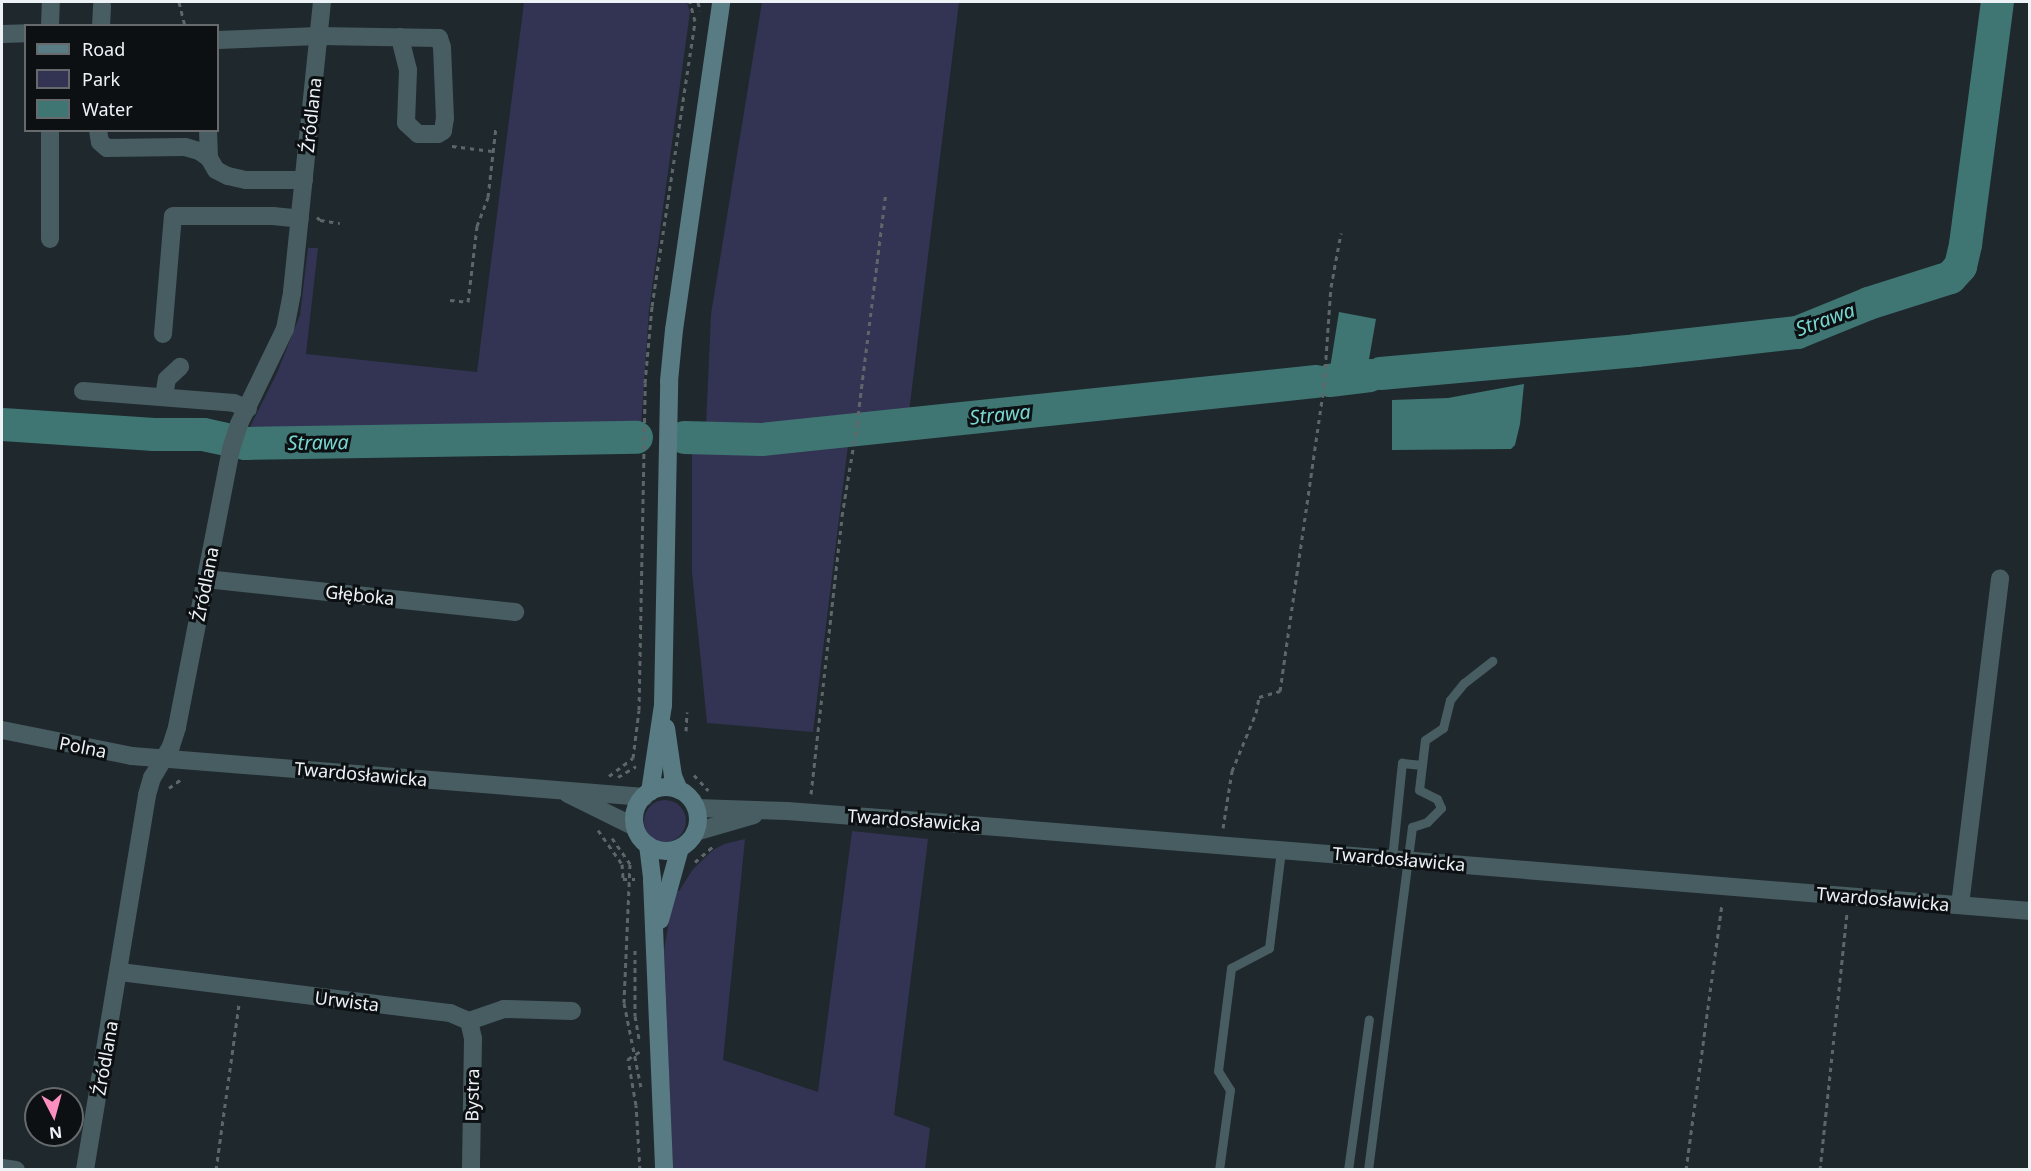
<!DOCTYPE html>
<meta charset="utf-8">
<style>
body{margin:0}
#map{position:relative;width:2031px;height:1171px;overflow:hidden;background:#1f282d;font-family:"Noto Sans",sans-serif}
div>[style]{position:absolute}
.green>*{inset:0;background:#333353}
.round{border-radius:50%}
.water>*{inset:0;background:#3f7673}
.river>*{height:33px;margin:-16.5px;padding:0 16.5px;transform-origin:16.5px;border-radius:16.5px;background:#3f7673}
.path>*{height:3px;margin-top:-1.5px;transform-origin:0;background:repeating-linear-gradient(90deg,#5e666a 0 4.5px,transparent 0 9px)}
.lane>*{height:9px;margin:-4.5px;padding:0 4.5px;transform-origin:4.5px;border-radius:4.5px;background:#485d61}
.street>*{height:18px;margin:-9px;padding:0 9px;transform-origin:9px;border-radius:9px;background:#485d61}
.secondary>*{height:18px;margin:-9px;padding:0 9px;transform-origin:9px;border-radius:9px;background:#597b83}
.secondary>.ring{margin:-9px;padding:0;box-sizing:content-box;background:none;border:18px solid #597b83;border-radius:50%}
span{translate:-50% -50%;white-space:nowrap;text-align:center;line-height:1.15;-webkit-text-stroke:6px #0c1012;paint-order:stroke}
.street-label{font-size:18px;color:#edf2f6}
.water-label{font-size:20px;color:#78d5cf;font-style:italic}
.frame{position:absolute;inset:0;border:3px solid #edf2f6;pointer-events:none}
.legend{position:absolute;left:24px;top:24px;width:195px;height:108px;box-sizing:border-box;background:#0c1012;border:2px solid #666a6d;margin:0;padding:8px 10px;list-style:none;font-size:18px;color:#edf2f6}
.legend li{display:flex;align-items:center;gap:12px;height:30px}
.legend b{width:30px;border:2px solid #666a6d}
.north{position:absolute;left:24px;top:1087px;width:60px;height:60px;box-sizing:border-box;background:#0c1012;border:2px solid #666a6d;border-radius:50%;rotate:174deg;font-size:16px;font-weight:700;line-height:24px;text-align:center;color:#edf2f6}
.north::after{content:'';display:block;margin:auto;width:21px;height:27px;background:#fd8ec0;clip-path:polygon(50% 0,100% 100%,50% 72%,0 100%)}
</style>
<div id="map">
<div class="green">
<i style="clip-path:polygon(524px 2px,687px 2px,690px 12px,649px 310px,641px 426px,248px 431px,277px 373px,300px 315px,308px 248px,318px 248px,306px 354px,477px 372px)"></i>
<i style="clip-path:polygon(762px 2px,959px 2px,909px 412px,767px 428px,706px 425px,711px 314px)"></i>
<i style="clip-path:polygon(849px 437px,813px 732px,707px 723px,692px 573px,692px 444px,726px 445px)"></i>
<i class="round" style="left:644px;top:800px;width:42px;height:42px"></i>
<i style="clip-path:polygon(852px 831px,928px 839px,894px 1115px,930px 1128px,925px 1169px,673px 1170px,664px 950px,674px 891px,679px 891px,693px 869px,713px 850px,724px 844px,745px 839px,723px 1060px,818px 1092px)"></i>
</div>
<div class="water">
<i style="clip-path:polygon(1339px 312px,1376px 319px,1368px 365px,1330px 368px)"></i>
<i style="clip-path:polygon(1524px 384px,1520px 424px,1515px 445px,1511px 449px,1392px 450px,1392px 400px,1448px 398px)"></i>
</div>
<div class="river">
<i style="left:1380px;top:373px;width:257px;rotate:-5.1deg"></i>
<i style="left:1636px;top:350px;width:162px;rotate:-6.4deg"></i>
<i style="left:1797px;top:332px;width:77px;rotate:-22.2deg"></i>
<i style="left:1868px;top:303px;width:86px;rotate:-17.6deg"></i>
<i style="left:1950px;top:277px;width:15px;rotate:-48deg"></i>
<i style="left:1960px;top:266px;width:23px;rotate:-77deg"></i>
<i style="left:1965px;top:244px;width:244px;rotate:-82.5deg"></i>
<i style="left:1329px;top:380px;width:41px;rotate:-7deg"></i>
<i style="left:2px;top:424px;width:152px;rotate:3.8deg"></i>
<i style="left:154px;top:434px;width:49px"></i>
<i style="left:203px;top:434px;width:43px;rotate:12.1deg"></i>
<i style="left:245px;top:443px;width:391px;rotate:-0.9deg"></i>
<i style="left:684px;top:437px;width:77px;rotate:1.5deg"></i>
<i style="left:761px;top:439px;width:558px;rotate:-5.97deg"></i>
</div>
<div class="path">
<i style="left:179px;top:2px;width:25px;rotate:76deg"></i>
<i style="left:698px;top:2px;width:9px;rotate:77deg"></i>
<i style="left:452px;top:146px;width:40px;rotate:7.1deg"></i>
<i style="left:317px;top:217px;width:4px;rotate:45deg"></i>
<i style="left:320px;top:220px;width:20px;rotate:9deg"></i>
<i style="left:450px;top:300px;width:18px;rotate:6deg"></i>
<i style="left:468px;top:302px;width:77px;rotate:-83.2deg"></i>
<i style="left:477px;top:226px;width:31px;rotate:-69deg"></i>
<i style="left:488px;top:197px;width:70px;rotate:-83.5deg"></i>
<i style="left:686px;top:731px;width:19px;rotate:-87deg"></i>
<i style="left:694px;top:775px;width:21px;rotate:47deg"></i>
<i style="left:609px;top:776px;width:30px;rotate:-37deg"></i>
<i style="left:633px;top:758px;width:48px;rotate:-82.9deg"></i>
<i style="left:639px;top:710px;width:327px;rotate:-88.9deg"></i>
<i style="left:645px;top:383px;width:77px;rotate:-84.8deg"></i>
<i style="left:652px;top:306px;width:288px;rotate:-81.4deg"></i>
<i style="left:695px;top:21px;width:20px;rotate:-105deg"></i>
<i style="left:618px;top:777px;width:21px;rotate:-31deg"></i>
<i style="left:169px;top:788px;width:17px;rotate:-36deg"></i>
<i style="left:811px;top:794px;width:280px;rotate:-83.6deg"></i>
<i style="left:842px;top:516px;width:93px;rotate:-80.7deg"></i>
<i style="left:857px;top:424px;width:234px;rotate:-82.9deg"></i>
<i style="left:1223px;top:828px;width:58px;rotate:-81deg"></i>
<i style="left:1232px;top:771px;width:63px;rotate:-67.5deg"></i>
<i style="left:1256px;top:713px;width:16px;rotate:-79deg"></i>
<i style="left:1259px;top:697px;width:22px;rotate:-16deg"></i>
<i style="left:1280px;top:691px;width:308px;rotate:-81.8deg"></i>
<i style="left:1324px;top:386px;width:99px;rotate:-86deg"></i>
<i style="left:1331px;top:287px;width:55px;rotate:-79.5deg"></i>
<i style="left:598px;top:830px;width:42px;rotate:54.8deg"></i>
<i style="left:622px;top:864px;width:15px;rotate:86deg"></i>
<i style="left:623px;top:879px;width:12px"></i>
<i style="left:612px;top:838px;width:32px;rotate:55deg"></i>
<i style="left:630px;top:864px;width:139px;rotate:92.5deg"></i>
<i style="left:624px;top:1003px;width:86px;rotate:78.6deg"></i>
<i style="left:695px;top:862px;width:23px;rotate:-41deg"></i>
<i style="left:635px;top:950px;width:66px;rotate:90deg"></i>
<i style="left:635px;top:1016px;width:23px;rotate:80deg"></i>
<i style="left:216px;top:1170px;width:167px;rotate:-82.1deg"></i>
<i style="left:640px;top:1170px;width:65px;rotate:-93.5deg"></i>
<i style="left:636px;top:1105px;width:47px;rotate:-99.9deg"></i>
<i style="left:628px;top:1059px;width:15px;rotate:-32deg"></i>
<i style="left:1686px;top:1170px;width:270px;rotate:-82.3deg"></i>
<i style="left:1820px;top:1170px;width:258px;rotate:-84deg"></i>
</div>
<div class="lane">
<i style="left:1392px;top:859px;width:97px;rotate:-84.1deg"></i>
<i style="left:1402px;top:763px;width:20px;rotate:6deg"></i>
<i style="left:1219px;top:1170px;width:81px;rotate:-82.2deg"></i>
<i style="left:1230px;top:1090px;width:22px;rotate:-122deg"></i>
<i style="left:1218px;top:1071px;width:104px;rotate:-82.8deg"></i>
<i style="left:1231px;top:968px;width:43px;rotate:-27.8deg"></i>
<i style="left:1269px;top:948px;width:99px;rotate:-83deg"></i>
<i style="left:1348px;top:1170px;width:152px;rotate:-82.1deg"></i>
<i style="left:1368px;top:1170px;width:346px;rotate:-82.7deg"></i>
<i style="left:1412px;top:827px;width:16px;rotate:-18deg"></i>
<i style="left:1427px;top:822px;width:20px;rotate:-45deg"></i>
<i style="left:1441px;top:808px;width:10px;rotate:-114deg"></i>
<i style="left:1437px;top:799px;width:20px;rotate:-153deg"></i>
<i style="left:1419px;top:790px;width:50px;rotate:-83.2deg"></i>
<i style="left:1425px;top:740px;width:22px;rotate:-34deg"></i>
<i style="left:1443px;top:728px;width:29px;rotate:-76deg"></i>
<i style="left:1450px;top:700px;width:22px;rotate:-51deg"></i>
<i style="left:1464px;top:683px;width:36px;rotate:-38deg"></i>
</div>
<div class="street">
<i style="left:50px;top:26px;width:24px;rotate:-88deg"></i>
<i style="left:101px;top:26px;width:20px;rotate:-87deg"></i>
<i style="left:2px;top:34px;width:24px;rotate:-2deg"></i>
<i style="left:218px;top:40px;width:101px;rotate:-2.3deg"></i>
<i style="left:319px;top:36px;width:120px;rotate:1deg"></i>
<i style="left:439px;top:38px;width:9px;rotate:72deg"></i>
<i style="left:442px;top:47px;width:71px;rotate:87.6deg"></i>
<i style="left:445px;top:118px;width:13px;rotate:99deg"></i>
<i style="left:443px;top:131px;width:6px;rotate:149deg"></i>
<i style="left:438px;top:134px;width:20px;rotate:180deg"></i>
<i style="left:418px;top:134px;width:16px;rotate:-137deg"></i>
<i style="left:406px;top:123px;width:53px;rotate:-87.8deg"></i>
<i style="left:408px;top:70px;width:34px;rotate:-104deg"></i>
<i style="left:50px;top:130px;width:109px;rotate:90deg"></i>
<i style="left:98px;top:130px;width:12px;rotate:81deg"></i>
<i style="left:100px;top:142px;width:9px;rotate:41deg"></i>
<i style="left:107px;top:148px;width:78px;rotate:-0.7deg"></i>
<i style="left:185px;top:147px;width:15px;rotate:16deg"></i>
<i style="left:199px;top:151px;width:12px;rotate:35deg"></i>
<i style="left:209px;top:158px;width:14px;rotate:60deg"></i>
<i style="left:216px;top:170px;width:13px;rotate:27deg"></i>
<i style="left:228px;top:176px;width:18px;rotate:13deg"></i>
<i style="left:246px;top:180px;width:58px"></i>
<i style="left:208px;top:130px;width:28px;rotate:88deg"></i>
<i style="left:163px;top:334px;width:118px;rotate:-85.2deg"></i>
<i style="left:173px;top:216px;width:100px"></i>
<i style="left:273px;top:216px;width:27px;rotate:6deg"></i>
<i style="left:83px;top:391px;width:151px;rotate:4.5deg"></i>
<i style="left:234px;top:403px;width:15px;rotate:23deg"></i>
<i style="left:164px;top:397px;width:18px;rotate:-81deg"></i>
<i style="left:167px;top:379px;width:18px;rotate:-43deg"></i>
<i style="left:206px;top:579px;width:311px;rotate:6.1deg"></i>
<i style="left:2px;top:730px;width:133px;rotate:11.3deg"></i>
<i style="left:132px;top:756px;width:514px;rotate:4.58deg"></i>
<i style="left:568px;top:794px;width:75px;rotate:26.2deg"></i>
<i style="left:696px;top:808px;width:91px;rotate:1.9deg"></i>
<i style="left:787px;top:811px;width:147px;rotate:4.3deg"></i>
<i style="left:934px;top:822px;width:1100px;rotate:4.64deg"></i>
<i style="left:695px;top:832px;width:61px;rotate:-16.1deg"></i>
<i style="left:1960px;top:905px;width:329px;rotate:-83deg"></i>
<i style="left:120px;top:972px;width:333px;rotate:7.1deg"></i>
<i style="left:450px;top:1013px;width:21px;rotate:23deg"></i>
<i style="left:469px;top:1021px;width:37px;rotate:-19deg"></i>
<i style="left:504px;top:1009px;width:68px;rotate:1.7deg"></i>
<i style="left:469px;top:1021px;width:18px;rotate:77deg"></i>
<i style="left:473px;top:1039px;width:131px;rotate:90.9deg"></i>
<i style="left:2px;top:1168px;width:14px;rotate:8deg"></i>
<i style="left:85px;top:1170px;width:380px;rotate:-80.6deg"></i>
<i style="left:147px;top:795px;width:18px;rotate:-74deg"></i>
<i style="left:152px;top:778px;width:37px;rotate:-59deg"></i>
<i style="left:171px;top:746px;width:20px;rotate:-72deg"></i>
<i style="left:177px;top:727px;width:283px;rotate:-79deg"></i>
<i style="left:231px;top:449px;width:26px;rotate:-72deg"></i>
<i style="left:239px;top:424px;width:106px;rotate:-64.2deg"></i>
<i style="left:285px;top:329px;width:38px;rotate:-79deg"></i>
<i style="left:292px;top:292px;width:292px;rotate:-84.1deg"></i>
</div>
<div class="secondary">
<i style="left:666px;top:728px;width:49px;rotate:81.7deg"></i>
<i style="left:673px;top:776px;width:15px;rotate:67deg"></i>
<i class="ring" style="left:634px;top:787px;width:46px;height:46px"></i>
<i style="left:650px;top:792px;width:88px;rotate:-81.5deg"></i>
<i style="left:663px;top:705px;width:324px;rotate:-88.9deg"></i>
<i style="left:669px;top:381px;width:51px;rotate:-84.4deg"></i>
<i style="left:674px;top:330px;width:331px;rotate:-81.8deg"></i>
<i style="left:648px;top:845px;width:35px;rotate:83deg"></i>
<i style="left:652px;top:880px;width:290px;rotate:87.6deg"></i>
<i style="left:660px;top:920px;width:75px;rotate:-74.5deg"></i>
</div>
<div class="street-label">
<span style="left:311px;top:115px;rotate:-84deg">Źródlana</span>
<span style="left:205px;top:584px;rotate:-79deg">Źródlana</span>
<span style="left:360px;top:595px;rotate:6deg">Głęboka</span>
<span style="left:83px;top:747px;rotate:11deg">Polna</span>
<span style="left:361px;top:774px;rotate:5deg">Twardosławicka</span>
<span style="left:914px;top:820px;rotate:4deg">Twardosławicka</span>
<span style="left:1399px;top:859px;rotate:5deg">Twardosławicka</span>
<span style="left:1883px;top:899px;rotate:5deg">Twardosławicka</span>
<span style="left:347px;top:1001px;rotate:7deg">Urwista</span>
<span style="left:105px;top:1058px;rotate:-80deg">Źródlana</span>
<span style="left:472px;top:1095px;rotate:-89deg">Bystra</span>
</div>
<div class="water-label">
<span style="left:1825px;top:319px;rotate:-20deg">Strawa</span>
<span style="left:1000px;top:414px;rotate:-6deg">Strawa</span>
<span style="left:318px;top:442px;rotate:-1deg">Strawa</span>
</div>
<div class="frame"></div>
<ul class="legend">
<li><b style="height:8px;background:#597b83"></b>Road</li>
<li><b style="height:16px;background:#333353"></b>Park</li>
<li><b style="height:16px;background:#3f7673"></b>Water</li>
</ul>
<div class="north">N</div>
</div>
